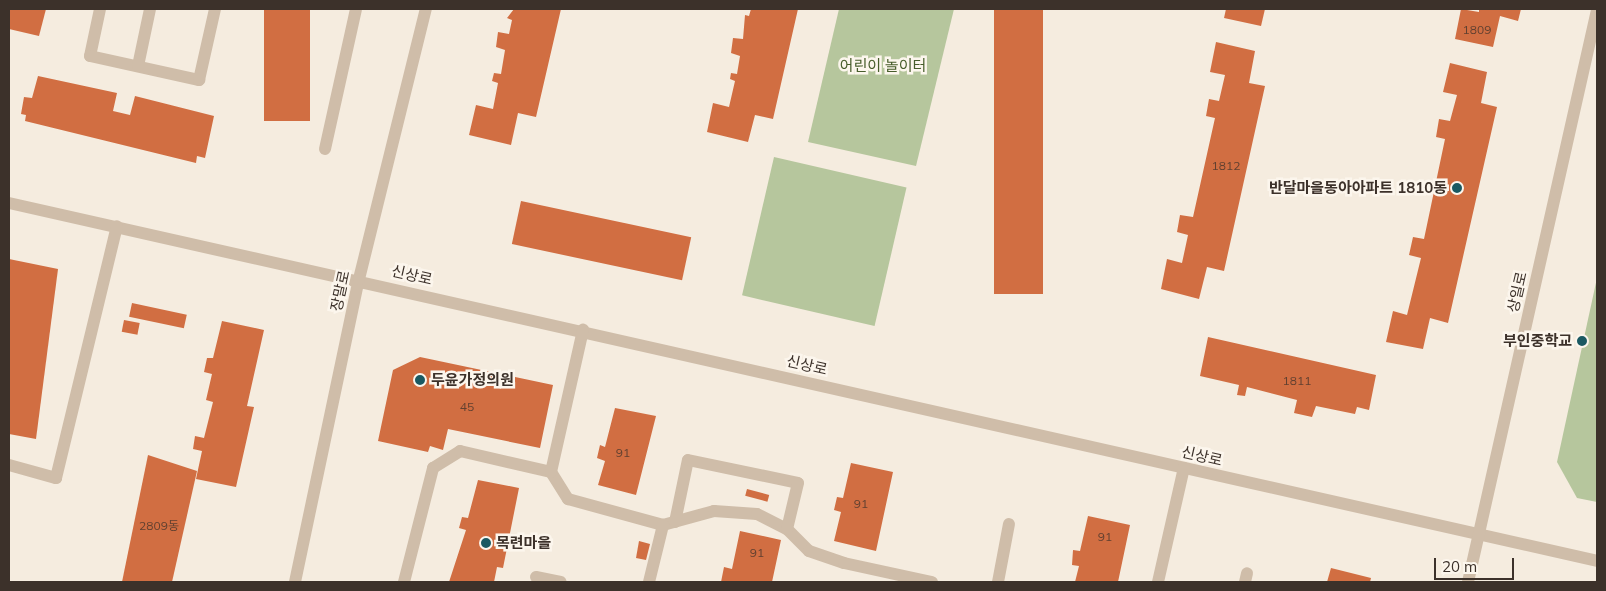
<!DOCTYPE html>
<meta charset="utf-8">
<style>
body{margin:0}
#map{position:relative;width:1606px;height:591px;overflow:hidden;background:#f5ecdf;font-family:Mulish,"Noto Sans KR",sans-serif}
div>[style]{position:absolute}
.green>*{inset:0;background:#b6c69d;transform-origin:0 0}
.building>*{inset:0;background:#d16e42;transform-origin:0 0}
.minor>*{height:12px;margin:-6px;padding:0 6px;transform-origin:6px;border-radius:6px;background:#cfbda9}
.dots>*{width:14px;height:14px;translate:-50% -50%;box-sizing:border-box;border:2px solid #fcf6ed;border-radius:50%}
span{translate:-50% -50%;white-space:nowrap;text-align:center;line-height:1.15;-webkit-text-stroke:5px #fcf6ed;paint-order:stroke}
.number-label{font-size:12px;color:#614030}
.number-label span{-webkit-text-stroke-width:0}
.park-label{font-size:15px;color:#475d2b}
.poi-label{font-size:15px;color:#3c312a;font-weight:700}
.right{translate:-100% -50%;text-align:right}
.left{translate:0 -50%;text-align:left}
.street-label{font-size:15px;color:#3c312a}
.frame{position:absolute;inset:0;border:10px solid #3c312a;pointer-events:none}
.scale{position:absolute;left:1434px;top:558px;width:80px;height:22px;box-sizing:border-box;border:2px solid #3c312a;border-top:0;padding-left:6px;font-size:15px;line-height:18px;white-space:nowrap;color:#3c312a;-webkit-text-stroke:4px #fcf6ed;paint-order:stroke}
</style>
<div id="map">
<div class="green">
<i style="clip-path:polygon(839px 9px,954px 9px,916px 166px,808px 142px)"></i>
<i style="left:774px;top:157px;width:136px;height:142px;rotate:13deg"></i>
<i style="clip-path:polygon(1597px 278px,1597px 502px,1577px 498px,1557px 462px)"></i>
</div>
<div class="building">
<i style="clip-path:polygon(9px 9px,46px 9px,39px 36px,9px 29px)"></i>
<i style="left:264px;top:9px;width:46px;height:112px"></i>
<i style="clip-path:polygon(514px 9px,561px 9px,536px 117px,518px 113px,511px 145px,469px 135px,476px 105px,493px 109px,498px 83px,492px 81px,494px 73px,501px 74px,505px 50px,496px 47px,498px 32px,509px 34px,512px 20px,507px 18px)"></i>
<i style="clip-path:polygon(751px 9px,798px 9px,773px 119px,755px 115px,748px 142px,707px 132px,713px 103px,729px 107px,735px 81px,730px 79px,731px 73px,737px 74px,740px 56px,731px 53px,733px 38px,743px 39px,745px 15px,749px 16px)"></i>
<i style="left:994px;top:9px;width:49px;height:285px"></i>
<i style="clip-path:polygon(1226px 9px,1265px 9px,1261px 26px,1224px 18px)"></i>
<i style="clip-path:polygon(1461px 9px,1479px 12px,1479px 9px,1521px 9px,1518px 21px,1500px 16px,1493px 47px,1455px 39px)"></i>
<i style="clip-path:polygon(1216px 42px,1255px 51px,1249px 83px,1265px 86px,1224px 271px,1207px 267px,1199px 299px,1161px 289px,1167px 259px,1182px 263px,1188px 235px,1177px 232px,1180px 215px,1193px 217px,1215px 118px,1206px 116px,1209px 99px,1219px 101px,1225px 75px,1210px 72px)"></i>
<i style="clip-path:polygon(1450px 63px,1487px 72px,1481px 103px,1497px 107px,1448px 323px,1430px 318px,1423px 349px,1386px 342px,1393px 311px,1407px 315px,1421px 258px,1409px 255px,1413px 237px,1424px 239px,1445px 139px,1436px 137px,1439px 119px,1450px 121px,1457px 95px,1443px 92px)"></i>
<i style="clip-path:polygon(38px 76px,117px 93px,113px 111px,130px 115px,135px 96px,214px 116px,205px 158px,197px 156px,196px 163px,25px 121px,26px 115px,21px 114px,24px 97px,32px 98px)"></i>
<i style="left:521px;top:201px;width:174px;height:44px;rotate:12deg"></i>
<i style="clip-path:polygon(9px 259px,58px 269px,36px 439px,9px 434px)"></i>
<i style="left:132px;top:303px;width:56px;height:14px;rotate:12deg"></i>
<i style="left:124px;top:320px;width:16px;height:12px;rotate:11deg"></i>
<i style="clip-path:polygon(222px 321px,264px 330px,247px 406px,254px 407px,236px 487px,196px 479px,202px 451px,193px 449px,195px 436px,204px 438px,213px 402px,206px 400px,212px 374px,204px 372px,207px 358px,213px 358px)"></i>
<i style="clip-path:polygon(1208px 337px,1376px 375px,1369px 410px,1357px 407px,1355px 414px,1316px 406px,1312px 417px,1294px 413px,1297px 400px,1247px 387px,1245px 396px,1237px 395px,1239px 385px,1200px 376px)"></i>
<i style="clip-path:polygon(420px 357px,553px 385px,540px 448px,448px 429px,443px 450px,430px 446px,428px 452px,378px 441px,393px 370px)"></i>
<i style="clip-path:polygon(615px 408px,656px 416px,636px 495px,598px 485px,605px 461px,597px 458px,600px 445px,605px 447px)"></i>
<i style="clip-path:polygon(148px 455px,197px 471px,172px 582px,122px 582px)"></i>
<i style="clip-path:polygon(851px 463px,893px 472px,876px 551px,834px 541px,841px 512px,834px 510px,837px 497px,843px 498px)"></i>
<i style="clip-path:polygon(478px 480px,519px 488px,503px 568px,497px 567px,494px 582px,449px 582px,466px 530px,459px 528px,462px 517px,468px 518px)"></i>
<i style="left:747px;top:489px;width:23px;height:7px;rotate:15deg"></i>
<i style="clip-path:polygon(1088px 516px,1130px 525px,1118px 582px,1075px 582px,1079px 566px,1072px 565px,1073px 550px,1080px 551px)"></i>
<i style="clip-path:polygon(740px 531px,781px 540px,772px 582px,721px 582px,724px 567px,732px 569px)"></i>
<i style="clip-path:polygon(639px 541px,650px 544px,646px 560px,636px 558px)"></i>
<i style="clip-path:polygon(1331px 568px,1371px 578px,1370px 582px,1327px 582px)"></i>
</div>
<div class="minor">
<i style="left:100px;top:9px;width:48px;rotate:102deg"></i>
<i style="left:90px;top:56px;width:112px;rotate:12.4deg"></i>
<i style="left:199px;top:80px;width:73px;rotate:-77.3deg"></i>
<i style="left:138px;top:66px;width:58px;rotate:-78.1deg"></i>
<i style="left:325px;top:149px;width:143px;rotate:-77.5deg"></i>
<i style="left:9px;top:203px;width:1628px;rotate:12.7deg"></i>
<i style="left:9px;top:465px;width:49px;rotate:15.5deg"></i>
<i style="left:56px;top:478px;width:259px;rotate:-76.4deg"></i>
<i style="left:551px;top:472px;width:32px;rotate:58deg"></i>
<i style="left:568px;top:499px;width:98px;rotate:15.3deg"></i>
<i style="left:663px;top:525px;width:53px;rotate:-15.4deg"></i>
<i style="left:714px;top:511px;width:43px;rotate:4deg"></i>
<i style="left:757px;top:514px;width:34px;rotate:27deg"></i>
<i style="left:787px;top:529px;width:31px;rotate:45deg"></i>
<i style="left:809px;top:551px;width:37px;rotate:19deg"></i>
<i style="left:844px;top:563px;width:90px;rotate:12.2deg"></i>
<i style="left:675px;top:522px;width:63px;rotate:-78.2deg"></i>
<i style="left:688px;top:460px;width:112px;rotate:11.8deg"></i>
<i style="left:798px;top:483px;width:47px;rotate:103.4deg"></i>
<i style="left:536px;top:577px;width:25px;rotate:11deg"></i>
<i style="left:295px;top:582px;width:310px;rotate:-78.1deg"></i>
<i style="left:359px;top:279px;width:278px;rotate:-76.1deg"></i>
<i style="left:404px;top:582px;width:118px;rotate:-75.7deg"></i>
<i style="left:433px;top:468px;width:32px;rotate:-32deg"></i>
<i style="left:460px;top:451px;width:93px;rotate:13deg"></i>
<i style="left:551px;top:472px;width:146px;rotate:-77.3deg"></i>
<i style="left:649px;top:582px;width:59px;rotate:-76.2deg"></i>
<i style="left:998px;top:582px;width:59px;rotate:-79.3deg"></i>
<i style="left:1158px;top:582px;width:117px;rotate:-77.2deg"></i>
<i style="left:1245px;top:582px;width:9px;rotate:-77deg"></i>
<i style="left:1468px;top:582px;width:586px;rotate:-77.29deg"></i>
</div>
<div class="dots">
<i style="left:1457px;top:188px;background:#1a5962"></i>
<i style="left:1582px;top:341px;background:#1a5962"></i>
<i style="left:420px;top:380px;background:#1a5962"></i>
<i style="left:486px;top:543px;background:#1a5962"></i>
</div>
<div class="number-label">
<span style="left:1477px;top:30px">1809</span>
<span style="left:1226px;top:166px">1812</span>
<span style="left:1297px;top:381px">1811</span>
<span style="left:467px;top:407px">45</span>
<span style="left:623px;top:453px">91</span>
<span style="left:861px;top:504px">91</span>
<span style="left:159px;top:526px">2809동</span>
<span style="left:1105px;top:537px">91</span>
<span style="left:757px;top:553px">91</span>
</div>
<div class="park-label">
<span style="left:883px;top:66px">어린이 놀이터</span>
</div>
<div class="poi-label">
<span class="right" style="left:1447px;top:188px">반달마을동아아파트 1810동</span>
<span class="right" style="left:1572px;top:341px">부인중학교</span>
<span class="left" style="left:431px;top:380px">두윤가정의원</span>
<span class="left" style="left:496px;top:543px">목련마을</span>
</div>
<div class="street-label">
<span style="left:412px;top:275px;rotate:13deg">신상로</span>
<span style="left:340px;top:291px;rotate:-78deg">장말로</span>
<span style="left:1517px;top:292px;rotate:-77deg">상일로</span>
<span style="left:807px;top:365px;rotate:13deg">신상로</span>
<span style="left:1202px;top:456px;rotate:13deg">신상로</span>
</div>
<div class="frame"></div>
<div class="scale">20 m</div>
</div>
